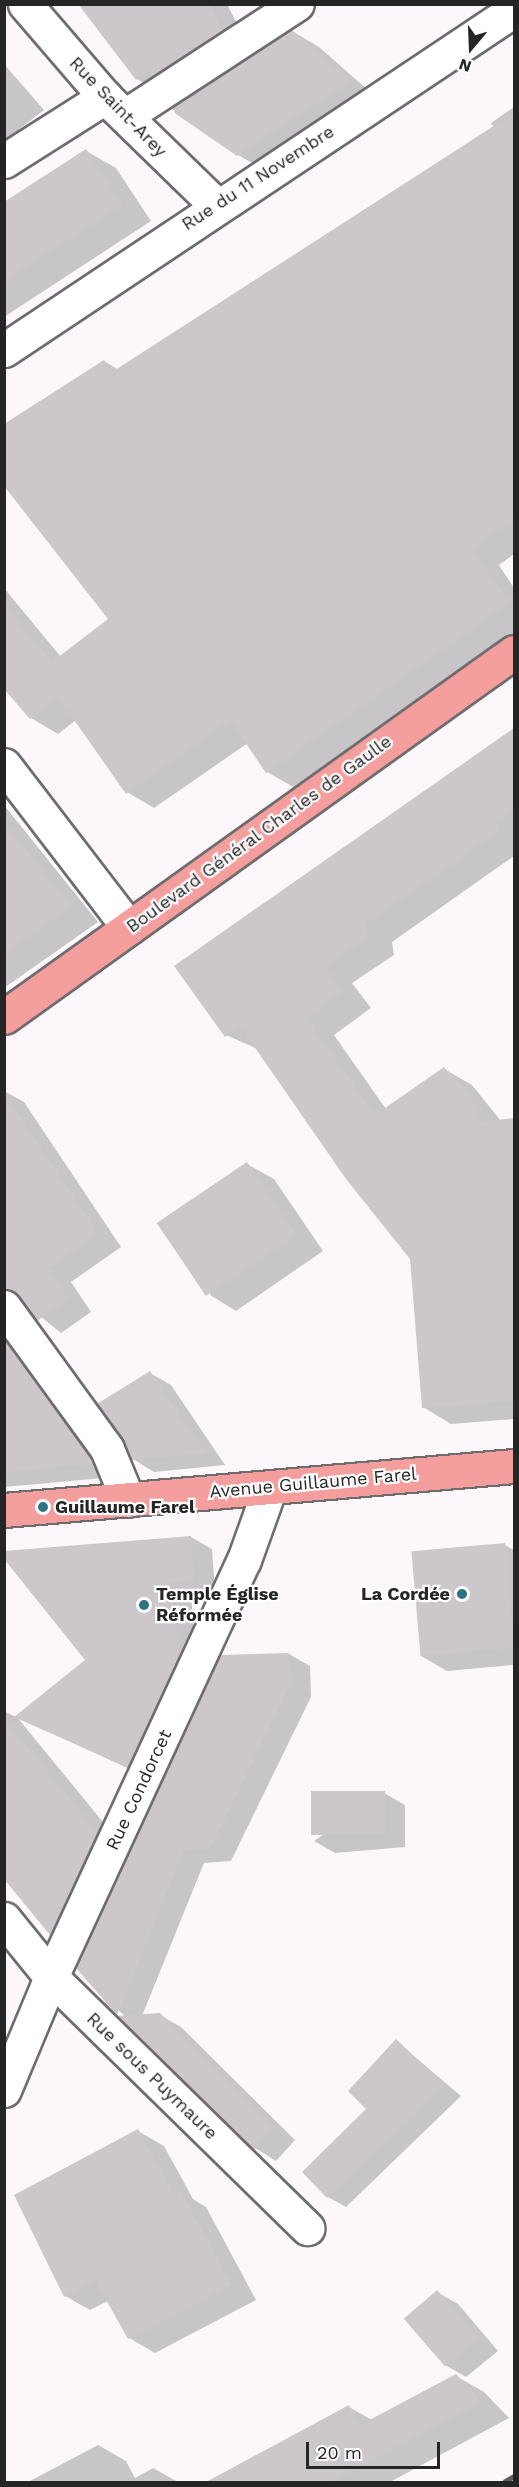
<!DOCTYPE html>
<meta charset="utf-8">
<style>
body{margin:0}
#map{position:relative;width:519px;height:2487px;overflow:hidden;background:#fbf7fb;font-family:"Work Sans",sans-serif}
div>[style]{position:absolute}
.shadow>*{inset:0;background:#0003}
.building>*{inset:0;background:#ccc7ca;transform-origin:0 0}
.roads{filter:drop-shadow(2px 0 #6f6c6f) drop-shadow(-2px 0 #6f6c6f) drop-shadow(0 2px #6f6c6f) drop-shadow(0 -2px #6f6c6f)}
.street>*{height:33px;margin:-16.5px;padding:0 16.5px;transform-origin:16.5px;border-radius:16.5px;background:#fff}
.primary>*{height:33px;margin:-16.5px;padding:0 16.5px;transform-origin:16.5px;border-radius:16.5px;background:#f49e9e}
.rail>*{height:4.5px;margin-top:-2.25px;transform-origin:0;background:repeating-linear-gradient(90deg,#5f5d5f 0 12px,transparent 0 18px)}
.dots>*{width:16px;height:16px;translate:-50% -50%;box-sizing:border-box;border:3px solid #fff;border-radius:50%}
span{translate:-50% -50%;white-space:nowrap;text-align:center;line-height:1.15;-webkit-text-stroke:4.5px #fff;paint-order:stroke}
.street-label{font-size:18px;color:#262526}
.poi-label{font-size:18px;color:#262526;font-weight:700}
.left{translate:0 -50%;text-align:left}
.right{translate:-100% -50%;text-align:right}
.frame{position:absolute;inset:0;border:6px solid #262526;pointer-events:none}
.north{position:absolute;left:441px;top:18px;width:60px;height:60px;-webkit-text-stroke:4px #fff;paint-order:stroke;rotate:199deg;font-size:16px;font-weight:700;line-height:24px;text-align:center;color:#262526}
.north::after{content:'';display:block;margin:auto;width:21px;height:27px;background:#262526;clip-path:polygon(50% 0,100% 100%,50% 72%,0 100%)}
.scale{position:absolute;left:306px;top:2442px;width:134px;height:27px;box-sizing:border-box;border:3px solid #262526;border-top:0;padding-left:8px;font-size:18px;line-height:21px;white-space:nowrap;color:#262526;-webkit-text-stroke:4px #fff;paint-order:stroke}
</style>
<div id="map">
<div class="shadow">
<i style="clip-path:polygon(80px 4px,227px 4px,249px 47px,165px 95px,137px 79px)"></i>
<i style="clip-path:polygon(292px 31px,319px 47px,376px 97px,265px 170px,238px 155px)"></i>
<i style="clip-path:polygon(4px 64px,44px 110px,4px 141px)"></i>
<i style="clip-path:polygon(514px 107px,514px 554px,499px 565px,514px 588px,514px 635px,295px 788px,267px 772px,248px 743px,154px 808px,127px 792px,76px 720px,58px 734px,31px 718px,4px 688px,4px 588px,61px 657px,110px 619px,104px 361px,119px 370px,494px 128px,491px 123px)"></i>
<i style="clip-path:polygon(86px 151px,116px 168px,151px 221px,4px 317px,4px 204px)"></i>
<i style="clip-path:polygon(514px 729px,514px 856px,392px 942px,394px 955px,352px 983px,371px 1008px,334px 1035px,386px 1109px,444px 1069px,472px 1085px,501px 1121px,514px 1120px,514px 1419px,451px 1424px,423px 1407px,411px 1258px,258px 1049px,226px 1035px,176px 967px)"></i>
<i style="clip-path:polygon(4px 805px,98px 922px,4px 988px)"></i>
<i style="clip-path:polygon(4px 1091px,24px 1102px,121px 1247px,71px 1282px,91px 1312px,61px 1333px,25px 1304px,16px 1305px,115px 1477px,4px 1487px)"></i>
<i style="clip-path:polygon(247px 1164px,274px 1179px,323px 1251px,236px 1311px,210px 1295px)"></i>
<i style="clip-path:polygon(150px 1373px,171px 1385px,225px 1465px,154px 1472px,133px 1459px)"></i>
<i style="clip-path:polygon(191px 1537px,212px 1549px,215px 1591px,191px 1593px,196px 1669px,149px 1778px,17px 1717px,125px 1849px,78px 1950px,51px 1934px,4px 1876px,4px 1711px,16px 1717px,87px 1660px)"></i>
<i style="clip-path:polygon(505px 1545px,514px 1550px,514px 1665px,447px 1671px,421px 1656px)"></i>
<i style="clip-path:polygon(289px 1654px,310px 1666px,311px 1697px,231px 1861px,204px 1863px,142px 2016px,160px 2015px,181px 2027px,295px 2140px,276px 2161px,255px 2148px,78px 1969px)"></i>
<i style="clip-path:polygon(384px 1793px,405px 1805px,405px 1847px,335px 1853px,314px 1841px)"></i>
<i style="clip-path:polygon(396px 2041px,461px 2096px,346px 2207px,328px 2197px)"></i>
<i style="clip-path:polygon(138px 2131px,164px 2146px,193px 2199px,206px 2207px,256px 2300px,155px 2353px,129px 2338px,108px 2301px,90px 2310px,65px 2296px)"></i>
<i style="clip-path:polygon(437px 2292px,458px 2304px,498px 2351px,466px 2377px,445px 2365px)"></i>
<i style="clip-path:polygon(456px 2376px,484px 2392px,509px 2418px,390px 2482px,209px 2482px,349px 2407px,372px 2420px)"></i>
<i style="clip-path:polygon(98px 2445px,126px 2461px,135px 2478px,153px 2468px,178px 2482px,28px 2482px)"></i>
</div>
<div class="building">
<i style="clip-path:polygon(78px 4px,210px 4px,222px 31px,152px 76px,149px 71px,136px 80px)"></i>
<i style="clip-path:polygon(292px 30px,351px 81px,237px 156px,176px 114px,172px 108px)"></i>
<i style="clip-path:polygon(514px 113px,514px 519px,472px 549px,510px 603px,266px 773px,230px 720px,126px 794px,58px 697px,30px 719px,4px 689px,4px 604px,52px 662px,108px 619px,4px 486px,4px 424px,104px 360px,112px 372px)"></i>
<i style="clip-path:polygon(86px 149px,123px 204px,4px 282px,4px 202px)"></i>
<i style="clip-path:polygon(514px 728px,514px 810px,495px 823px,500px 831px,365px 925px,367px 939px,325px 967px,344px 991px,307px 1018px,375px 1115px,444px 1067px,471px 1096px,479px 1122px,514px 1118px,514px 1401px,422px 1408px,410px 1259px,346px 1179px,240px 1026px,225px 1037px,174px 966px)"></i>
<i style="clip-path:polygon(4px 822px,72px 906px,4px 954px)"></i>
<i style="clip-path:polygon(4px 1093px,99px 1234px,49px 1268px,69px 1299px,37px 1321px,19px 1296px,4px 1289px)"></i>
<i style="left:247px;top:1162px;width:88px;height:109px;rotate:56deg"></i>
<i style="clip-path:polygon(4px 1340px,91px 1458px,93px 1464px,4px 1472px)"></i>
<i style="clip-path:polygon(150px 1371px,206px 1453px,132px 1460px,97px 1404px)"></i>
<i style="clip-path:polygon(191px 1536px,194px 1580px,170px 1582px,179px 1656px,127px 1767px,14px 1717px,85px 1660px,4px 1559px,4px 1551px)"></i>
<i style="left:505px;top:1543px;width:105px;height:94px;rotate:85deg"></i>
<i style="clip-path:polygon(289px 1653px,291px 1684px,210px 1849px,183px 1851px,117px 2015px,76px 1968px,221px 1655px)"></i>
<i style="clip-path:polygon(4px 1718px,97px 1832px,50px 1935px,4px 1879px)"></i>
<i style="left:385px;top:1791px;width:44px;height:74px;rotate:90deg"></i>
<i style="clip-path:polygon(160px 2013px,275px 2127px,254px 2150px,118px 2016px)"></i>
<i style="clip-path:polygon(396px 2039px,444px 2085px,327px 2198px,302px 2172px,366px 2109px,348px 2091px)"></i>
<i style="clip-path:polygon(138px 2129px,173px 2193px,180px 2190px,232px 2285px,128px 2339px,95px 2280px,64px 2297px,14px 2195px)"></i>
<i style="left:437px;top:2290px;width:63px;height:44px;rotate:49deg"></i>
<i style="clip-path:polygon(456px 2374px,482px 2402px,331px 2482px,206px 2482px,349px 2405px,360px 2425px)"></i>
</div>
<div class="roads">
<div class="street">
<i style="left:25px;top:4px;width:123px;rotate:49.3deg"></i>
<i style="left:105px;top:97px;width:155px;rotate:44.2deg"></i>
<i style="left:125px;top:116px;width:205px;rotate:-33.1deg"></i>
<i style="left:4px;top:161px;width:120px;rotate:-32.4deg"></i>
<i style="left:4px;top:350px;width:613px;rotate:-33.69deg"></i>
<i style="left:4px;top:765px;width:205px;rotate:52.5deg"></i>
<i style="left:4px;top:1307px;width:175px;rotate:54deg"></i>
<i style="left:107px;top:1449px;width:55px;rotate:67.6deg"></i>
<i style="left:4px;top:1919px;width:75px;rotate:51deg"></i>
<i style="left:51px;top:1977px;width:359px;rotate:44.4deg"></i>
<i style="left:4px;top:2090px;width:122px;rotate:-67.4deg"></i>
<i style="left:51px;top:1977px;width:459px;rotate:-65.2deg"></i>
<i style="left:244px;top:1560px;width:77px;rotate:-70.4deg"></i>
</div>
<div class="primary">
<i style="left:4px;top:1017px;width:627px;rotate:-35.59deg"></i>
<i style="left:4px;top:1510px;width:512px;rotate:-4.93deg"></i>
</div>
</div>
<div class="rail">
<i style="left:504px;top:2482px;width:12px;rotate:-31deg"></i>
</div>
<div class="dots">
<i style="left:43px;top:1507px;background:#2e7381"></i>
<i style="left:462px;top:1594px;background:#2e7381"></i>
<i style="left:144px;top:1605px;background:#2e7381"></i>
</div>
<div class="street-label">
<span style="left:118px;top:107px;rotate:46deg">Rue Saint-Arey</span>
<span style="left:258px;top:178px;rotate:-33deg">Rue du 11 Novembre</span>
<span style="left:259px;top:834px;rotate:-36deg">Boulevard Général Charles de Gaulle</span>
<span style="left:313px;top:1483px;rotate:-5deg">Avenue Guillaume Farel</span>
<span style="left:139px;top:1790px;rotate:-65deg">Rue Condorcet</span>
<span style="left:152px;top:2076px;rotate:44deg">Rue sous Puymaure</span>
</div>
<div class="poi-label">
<span class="left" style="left:55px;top:1507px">Guillaume Farel</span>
<span class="right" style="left:450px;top:1594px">La Cordée</span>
<span class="left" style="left:156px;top:1605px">Temple Église<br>Réformée</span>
</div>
<div class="frame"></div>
<div class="north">N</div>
<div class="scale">20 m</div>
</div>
